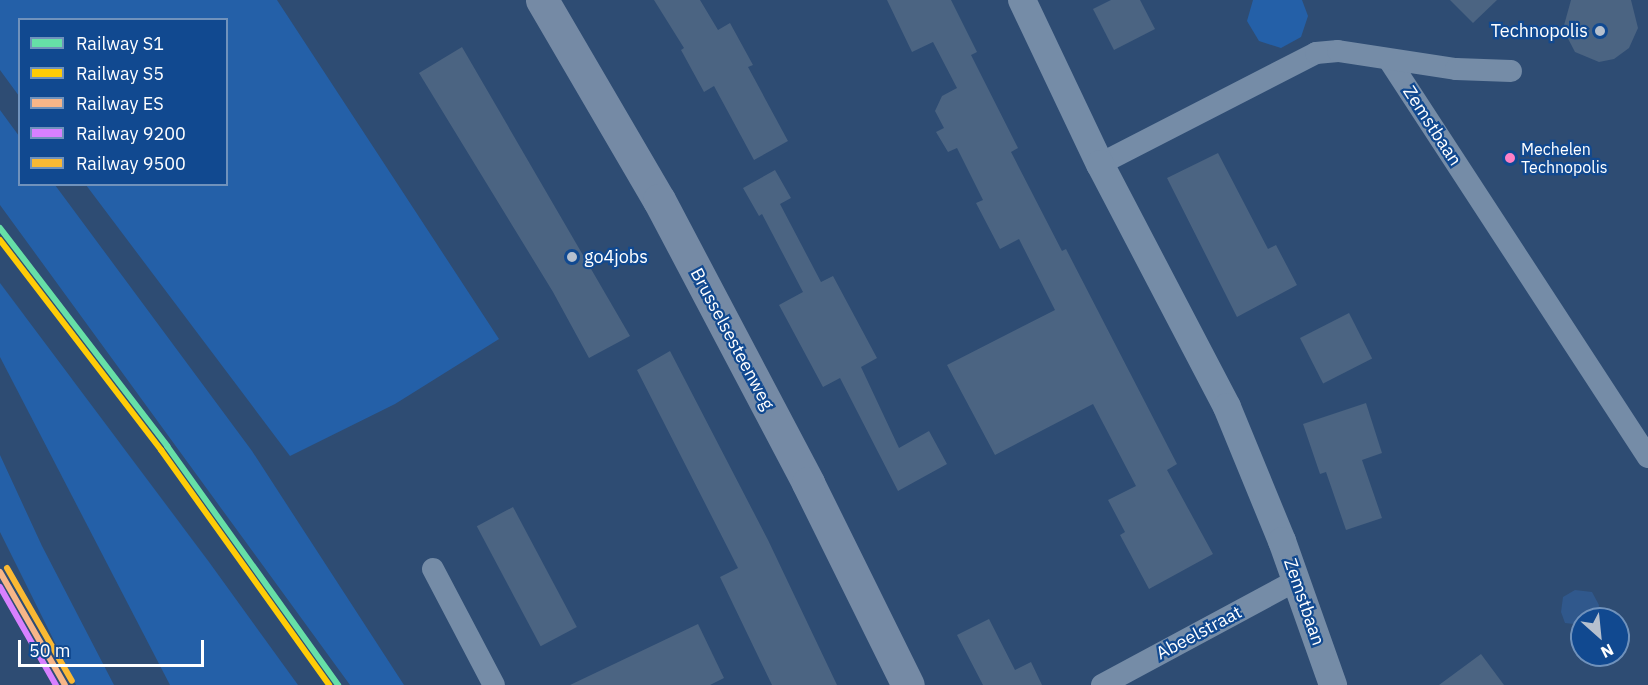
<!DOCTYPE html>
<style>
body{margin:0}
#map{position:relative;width:1648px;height:685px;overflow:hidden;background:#2e4c73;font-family:"IBM Plex Sans",sans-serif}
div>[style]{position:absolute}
.green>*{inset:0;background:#2460a8}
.water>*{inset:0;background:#30588c}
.building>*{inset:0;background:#4b6482;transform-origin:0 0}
.minor>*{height:22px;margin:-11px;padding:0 11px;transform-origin:11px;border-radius:11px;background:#758ca7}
.tertiary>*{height:28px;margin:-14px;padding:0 14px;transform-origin:14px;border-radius:14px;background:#758ca7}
.primary>*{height:33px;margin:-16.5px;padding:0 16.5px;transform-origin:16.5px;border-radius:16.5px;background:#758aa5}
.rail-1>*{height:6px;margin:-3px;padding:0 3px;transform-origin:3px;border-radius:3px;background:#66dfa7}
.rail-2>*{height:6px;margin:-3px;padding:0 3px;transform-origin:3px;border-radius:3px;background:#ffcc06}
.rail-3>*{height:6px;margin:-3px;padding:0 3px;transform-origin:3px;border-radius:3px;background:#f7b688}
.rail-4>*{height:6px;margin:-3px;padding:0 3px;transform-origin:3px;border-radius:3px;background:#d880ff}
.rail-5>*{height:6px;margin:-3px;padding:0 3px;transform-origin:3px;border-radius:3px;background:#fab933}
.dots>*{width:16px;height:16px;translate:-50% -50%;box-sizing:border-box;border:3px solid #114990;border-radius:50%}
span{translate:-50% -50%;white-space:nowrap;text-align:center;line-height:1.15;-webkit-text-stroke:4.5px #114990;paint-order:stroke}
.bus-label{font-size:16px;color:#fff}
.left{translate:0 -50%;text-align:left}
.poi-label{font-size:18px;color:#fff}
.right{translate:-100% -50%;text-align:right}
.street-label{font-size:18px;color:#fff}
.legend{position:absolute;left:18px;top:18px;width:210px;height:168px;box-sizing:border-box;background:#114990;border:2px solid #7092bc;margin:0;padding:8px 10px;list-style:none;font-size:18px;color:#fff}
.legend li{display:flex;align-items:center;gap:12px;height:30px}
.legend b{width:30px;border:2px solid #7092bc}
.north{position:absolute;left:1570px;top:607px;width:60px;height:60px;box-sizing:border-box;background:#114990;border:2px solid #7092bc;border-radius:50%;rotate:153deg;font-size:16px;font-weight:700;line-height:24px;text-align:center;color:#fff}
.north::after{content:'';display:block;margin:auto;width:21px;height:27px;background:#b6c0ce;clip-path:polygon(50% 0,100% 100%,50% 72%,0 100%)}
.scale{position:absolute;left:18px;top:640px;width:186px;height:27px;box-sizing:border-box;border:3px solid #fff;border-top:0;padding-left:8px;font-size:18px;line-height:21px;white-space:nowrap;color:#fff;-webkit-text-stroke:4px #114990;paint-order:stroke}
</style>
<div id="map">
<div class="green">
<i style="clip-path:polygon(0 0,277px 0,499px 339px,395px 404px,290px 456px,86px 185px,226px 184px,226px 20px,20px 20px,19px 96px,0 70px)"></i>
<i style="clip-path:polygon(1253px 0,1302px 0,1308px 16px,1301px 37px,1281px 48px,1259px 41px,1247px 21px)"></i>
<i style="clip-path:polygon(0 110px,19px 136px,20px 184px,55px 185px,252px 451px,404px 685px,350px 685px,0 205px)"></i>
<i style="clip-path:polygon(0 283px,209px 562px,298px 685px,170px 685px,0 357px)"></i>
<i style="clip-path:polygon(0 455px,42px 546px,114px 685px,76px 685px,0 532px)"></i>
</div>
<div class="water">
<i style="clip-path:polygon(1575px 590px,1592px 592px,1599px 605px,1598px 616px,1582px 619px,1582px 625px,1565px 623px,1561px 612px,1563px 597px)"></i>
</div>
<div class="building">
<i style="clip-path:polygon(654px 0,700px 0,718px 30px,730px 23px,753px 65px,748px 67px,788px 141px,754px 160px,714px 86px,704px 92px,681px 50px,684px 48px)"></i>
<i style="clip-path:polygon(887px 0,951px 0,977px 52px,971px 55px,1018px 148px,1011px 152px,1062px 251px,1066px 249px,1177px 464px,1167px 470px,1213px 554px,1149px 589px,1120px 535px,1125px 532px,1108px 500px,1136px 486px,1093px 404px,995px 455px,947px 365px,1055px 310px,1019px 239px,1000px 249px,976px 203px,983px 200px,957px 148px,948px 152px,936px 132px,944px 128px,935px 111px,942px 96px,957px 88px,933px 42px,912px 52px)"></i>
<i style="clip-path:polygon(1111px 0,1140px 0,1155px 29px,1114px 50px,1093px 9px)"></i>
<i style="clip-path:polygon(1450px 0,1497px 0,1473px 23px)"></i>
<i style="clip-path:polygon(1571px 0,1631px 0,1638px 28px,1629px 48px,1614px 59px,1599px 62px,1575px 52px,1563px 29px)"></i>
<i style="clip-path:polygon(462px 47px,630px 336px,589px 358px,553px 292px,419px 73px)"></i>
<i style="clip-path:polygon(1218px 153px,1268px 249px,1276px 245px,1297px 285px,1237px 317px,1167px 178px)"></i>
<i style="clip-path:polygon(775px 170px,791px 198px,780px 204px,821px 282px,833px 276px,877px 358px,861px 367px,899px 448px,929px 431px,947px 464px,898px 491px,840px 378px,823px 387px,779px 305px,803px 292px,762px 214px,759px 216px,743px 188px)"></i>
<i style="left:1349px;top:313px;width:51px;height:55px;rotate:63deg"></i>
<i style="clip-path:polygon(670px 351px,768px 540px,837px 685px,772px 685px,720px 577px,738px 568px,637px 370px)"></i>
<i style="clip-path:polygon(1366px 403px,1382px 453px,1362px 460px,1382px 518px,1346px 530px,1326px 472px,1320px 474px,1303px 424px)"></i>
<i style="left:513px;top:507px;width:136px;height:41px;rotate:62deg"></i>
<i style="clip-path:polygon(989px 619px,1015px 670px,1031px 662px,1042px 685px,983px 685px,957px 635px)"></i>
<i style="clip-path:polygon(698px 624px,724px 678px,710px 685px,570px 685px)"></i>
<i style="clip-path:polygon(1481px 654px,1504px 685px,1439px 685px)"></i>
</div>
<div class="minor">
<i style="left:1389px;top:60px;width:474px;rotate:56.9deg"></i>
<i style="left:1100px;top:164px;width:243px;rotate:-27.2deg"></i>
<i style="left:1316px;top:53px;width:22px;rotate:-5deg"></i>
<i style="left:1338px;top:51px;width:119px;rotate:8.7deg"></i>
<i style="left:1456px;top:69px;width:55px;rotate:2.1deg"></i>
<i style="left:433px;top:569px;width:131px;rotate:62.3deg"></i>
<i style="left:1102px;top:685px;width:219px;rotate:-28.3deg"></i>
</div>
<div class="tertiary">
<i style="left:1022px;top:0;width:182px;rotate:64.6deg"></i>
<i style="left:1100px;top:164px;width:274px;rotate:62.4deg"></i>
<i style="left:1227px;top:407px;width:145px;rotate:67.7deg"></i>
<i style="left:1282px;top:541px;width:153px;rotate:70.5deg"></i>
</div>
<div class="primary">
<i style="left:542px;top:0;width:232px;rotate:59.7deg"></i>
<i style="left:659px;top:200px;width:320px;rotate:62.2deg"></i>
<i style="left:808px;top:483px;width:225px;rotate:63.7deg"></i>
</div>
<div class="rail-1">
<i style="left:0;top:228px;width:275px;rotate:52.5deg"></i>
<i style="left:167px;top:446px;width:294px;rotate:54.4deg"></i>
</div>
<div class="rail-2">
<i style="left:0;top:240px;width:265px;rotate:52.5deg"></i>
<i style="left:161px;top:450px;width:289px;rotate:54.4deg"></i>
</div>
<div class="rail-3">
<i style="left:0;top:572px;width:130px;rotate:60.1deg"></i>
</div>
<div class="rail-4">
<i style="left:0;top:587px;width:113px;rotate:60.3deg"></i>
</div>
<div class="rail-5">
<i style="left:7px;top:568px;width:130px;rotate:60.1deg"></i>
</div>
<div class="dots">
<i style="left:1600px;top:31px;background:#b6c0ce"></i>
<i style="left:1510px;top:158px;background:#ff80c5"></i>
<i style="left:572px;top:257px;background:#b6c0ce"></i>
</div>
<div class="bus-label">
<span class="left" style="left:1521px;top:158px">Mechelen<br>Technopolis</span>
</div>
<div class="poi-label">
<span class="right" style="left:1588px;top:31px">Technopolis</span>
<span class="left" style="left:584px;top:257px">go4jobs</span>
</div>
<div class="street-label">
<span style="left:1432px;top:126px;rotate:57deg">Zemstbaan</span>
<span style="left:732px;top:339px;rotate:62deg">Brusselsesteenweg</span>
<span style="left:1304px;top:602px;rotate:71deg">Zemstbaan</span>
<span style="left:1199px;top:633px;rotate:-28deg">Abeelstraat</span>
</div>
<ul class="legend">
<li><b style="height:8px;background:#66dfa7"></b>Railway S1</li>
<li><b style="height:8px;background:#ffcc06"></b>Railway S5</li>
<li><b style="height:8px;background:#f7b688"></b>Railway ES</li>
<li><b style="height:8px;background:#d880ff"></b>Railway 9200</li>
<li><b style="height:8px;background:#fab933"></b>Railway 9500</li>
</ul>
<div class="north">N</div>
<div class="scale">50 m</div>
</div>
